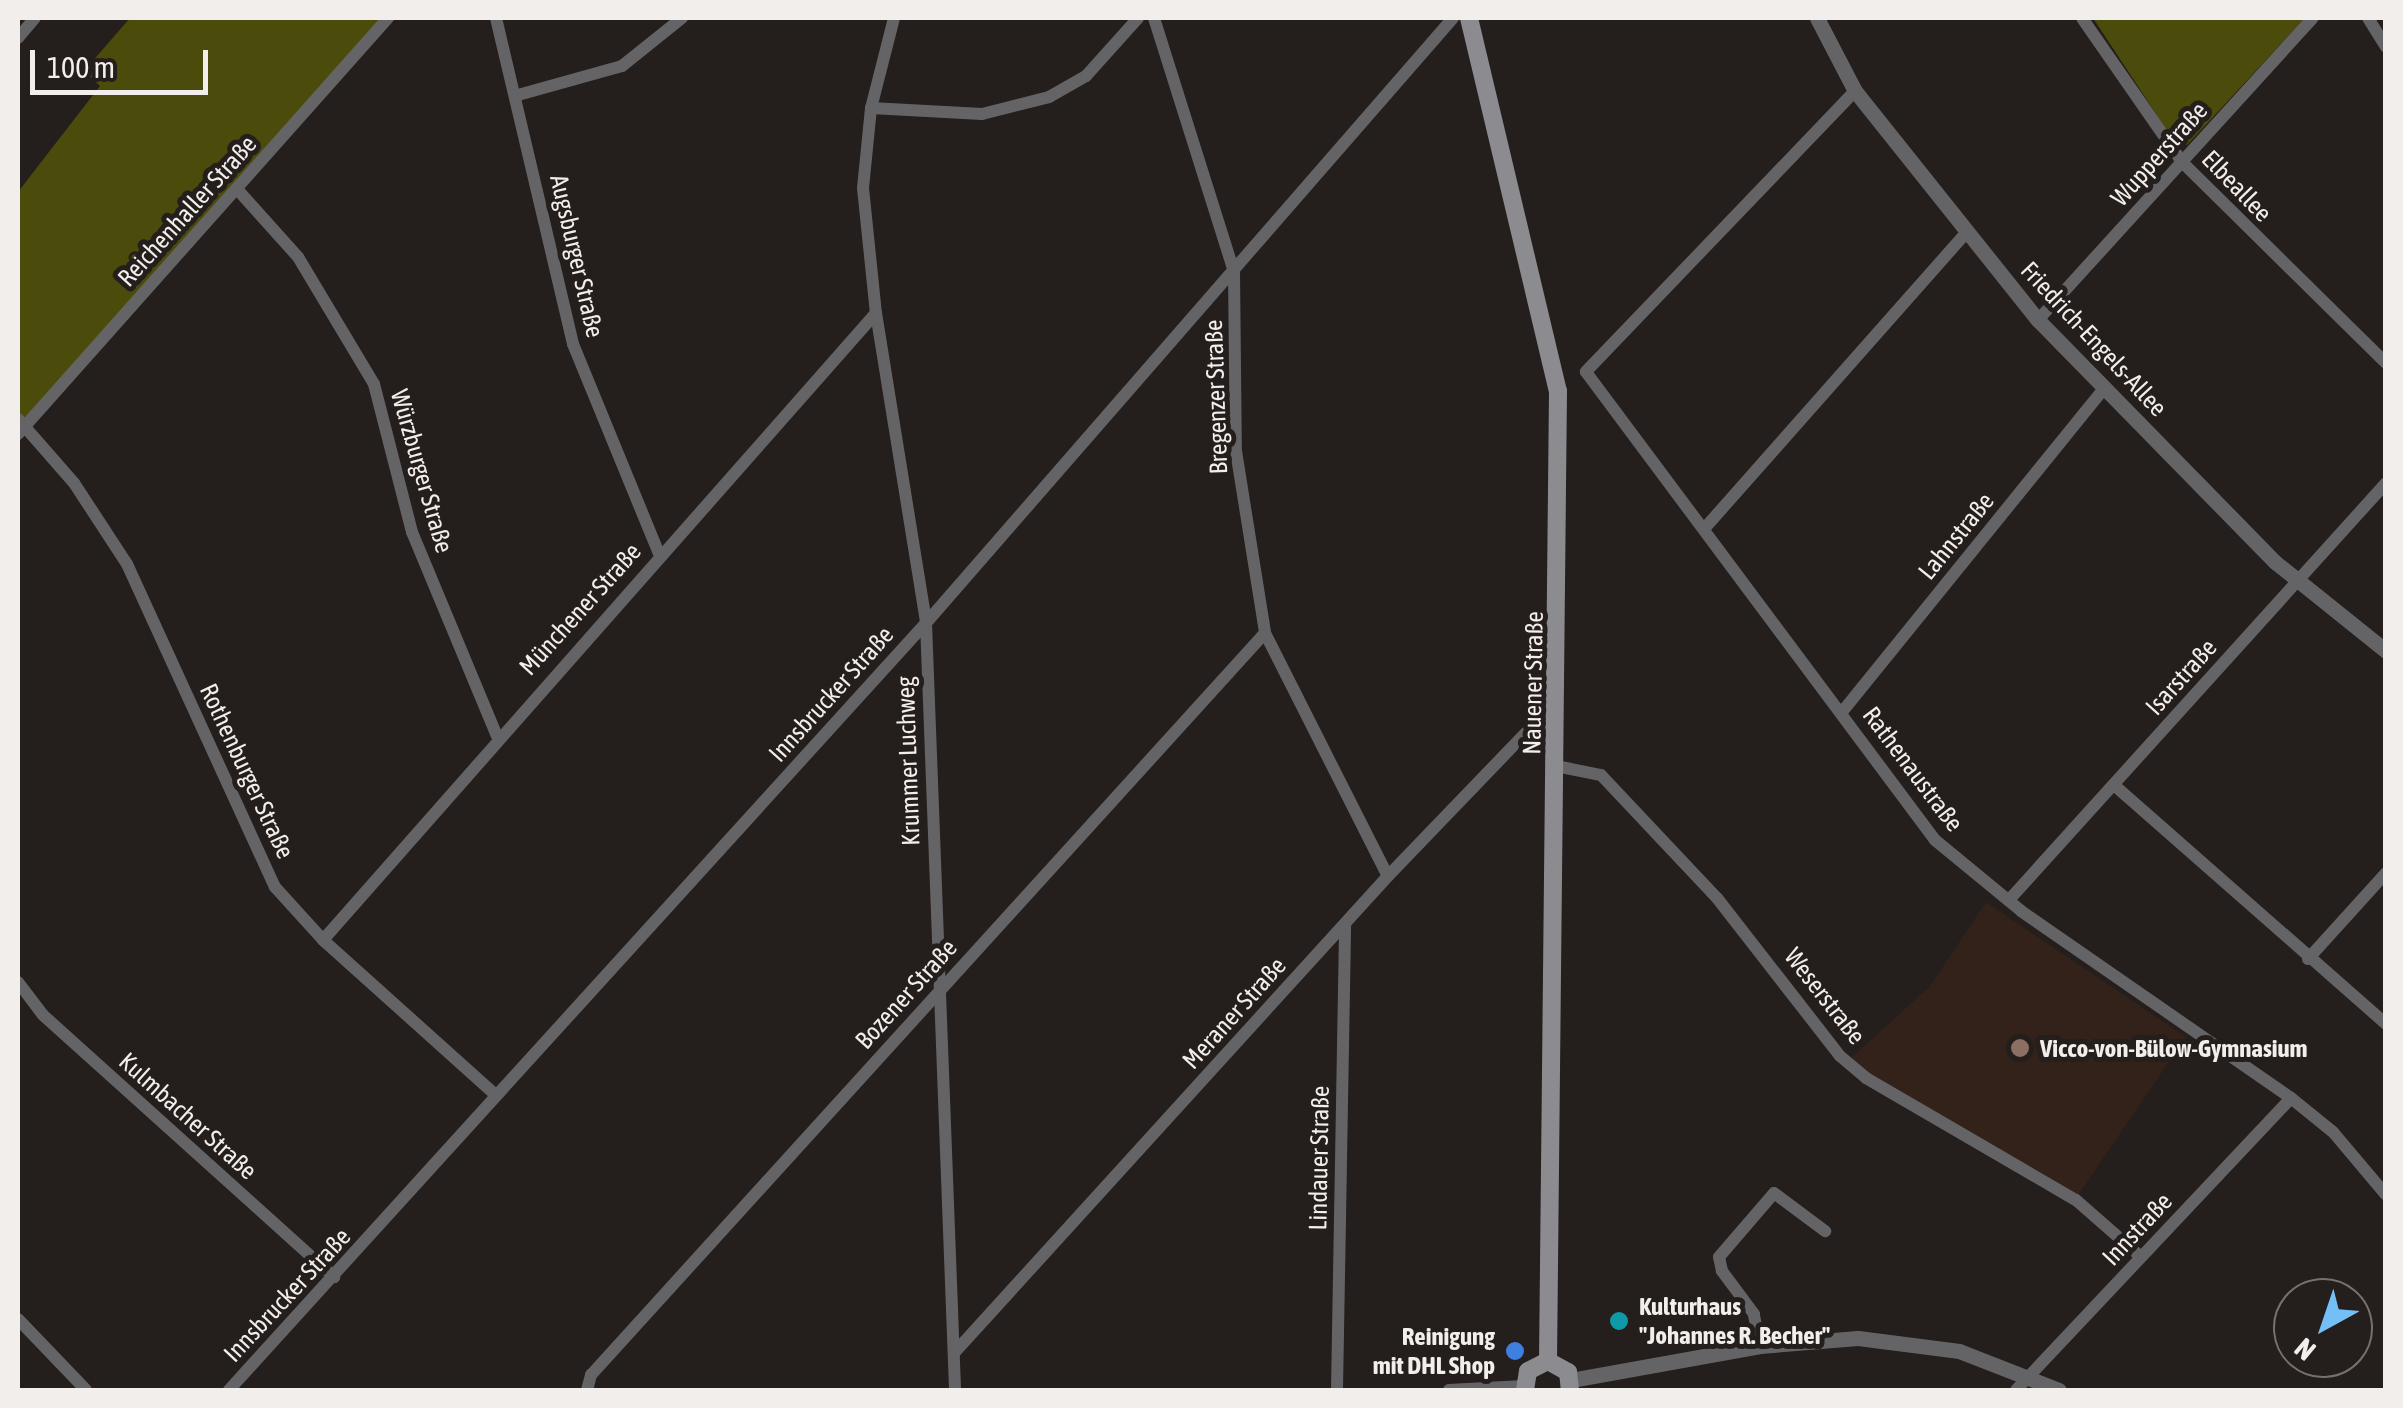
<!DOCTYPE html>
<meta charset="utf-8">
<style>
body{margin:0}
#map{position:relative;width:2403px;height:1408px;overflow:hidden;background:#241e1c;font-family:"Asap Condensed",sans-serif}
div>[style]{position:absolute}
.education>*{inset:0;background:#33221a}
.forest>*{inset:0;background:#4b4c0c}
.minor>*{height:12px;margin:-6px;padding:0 6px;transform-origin:6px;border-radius:6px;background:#646467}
.tertiary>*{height:15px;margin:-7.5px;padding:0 7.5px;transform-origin:7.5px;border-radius:7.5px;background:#646467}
.secondary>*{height:18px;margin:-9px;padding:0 9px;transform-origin:9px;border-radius:9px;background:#8c8b90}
.dots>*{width:28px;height:28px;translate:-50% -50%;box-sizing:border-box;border:5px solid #241e1c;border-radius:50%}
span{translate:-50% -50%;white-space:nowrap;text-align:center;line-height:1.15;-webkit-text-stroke:10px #241e1c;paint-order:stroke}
.street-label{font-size:25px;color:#f2eeec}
.poi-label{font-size:25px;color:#f2eeec;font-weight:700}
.left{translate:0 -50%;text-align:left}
.right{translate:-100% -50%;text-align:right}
.frame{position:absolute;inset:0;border:20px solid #f2eeec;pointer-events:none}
.north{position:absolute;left:2273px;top:1278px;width:100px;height:100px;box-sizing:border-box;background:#241e1c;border:2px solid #76716f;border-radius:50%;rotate:220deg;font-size:28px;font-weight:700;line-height:40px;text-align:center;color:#f2eeec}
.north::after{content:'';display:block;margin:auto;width:35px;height:45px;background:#74c0f6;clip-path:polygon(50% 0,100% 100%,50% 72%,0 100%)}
.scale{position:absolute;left:30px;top:50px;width:178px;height:45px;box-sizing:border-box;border:5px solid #f2eeec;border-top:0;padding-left:12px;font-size:30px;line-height:35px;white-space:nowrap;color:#f2eeec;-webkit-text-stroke:8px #241e1c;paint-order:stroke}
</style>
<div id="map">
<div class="education">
<i style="clip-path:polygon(1986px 902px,2186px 1037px,2076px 1198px,1849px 1060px,1930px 986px)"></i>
</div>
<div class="forest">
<i style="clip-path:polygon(130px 18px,389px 18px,18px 438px,18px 192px,100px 86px,84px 71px)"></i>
<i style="clip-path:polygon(2093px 18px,2305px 18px,2187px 145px,2172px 138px)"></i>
</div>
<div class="minor">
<i style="left:496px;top:18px;width:335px;rotate:76.7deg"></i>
<i style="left:573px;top:344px;width:227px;rotate:67.7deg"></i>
<i style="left:894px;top:18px;width:93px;rotate:104.3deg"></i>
<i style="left:871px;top:108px;width:80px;rotate:95.7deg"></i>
<i style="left:863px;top:188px;width:126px;rotate:84.1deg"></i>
<i style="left:876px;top:313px;width:314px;rotate:80.8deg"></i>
<i style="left:926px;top:623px;width:768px;rotate:87.83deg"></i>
<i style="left:1154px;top:18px;width:265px;rotate:72.5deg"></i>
<i style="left:1234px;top:271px;width:180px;rotate:89.4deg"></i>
<i style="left:1236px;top:451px;width:184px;rotate:80.9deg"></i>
<i style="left:1265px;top:633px;width:272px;rotate:63.2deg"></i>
<i style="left:2082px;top:18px;width:175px;rotate:55.2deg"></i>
<i style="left:2182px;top:162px;width:286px;rotate:44.6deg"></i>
<i style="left:2368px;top:18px;width:34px;rotate:58deg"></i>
<i style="left:18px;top:38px;width:26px;rotate:-50deg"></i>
<i style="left:1855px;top:91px;width:389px;rotate:133.8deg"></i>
<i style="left:1586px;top:372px;width:584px;rotate:53.29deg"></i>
<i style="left:1935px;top:840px;width:112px;rotate:39.5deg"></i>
<i style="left:2021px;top:911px;width:328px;rotate:34.7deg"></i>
<i style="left:2291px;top:1098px;width:54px;rotate:39deg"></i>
<i style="left:2333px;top:1132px;width:82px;rotate:49.9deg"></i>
<i style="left:518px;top:95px;width:108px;rotate:-15.6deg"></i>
<i style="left:622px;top:66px;width:77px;rotate:-38.7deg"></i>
<i style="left:871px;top:108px;width:111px;rotate:3.1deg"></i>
<i style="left:982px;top:114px;width:69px;rotate:-14.2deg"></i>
<i style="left:1049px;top:97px;width:43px;rotate:-29.6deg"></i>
<i style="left:1086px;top:76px;width:78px;rotate:-48.1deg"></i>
<i style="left:237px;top:189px;width:91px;rotate:48.1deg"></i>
<i style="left:298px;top:257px;width:148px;rotate:59.1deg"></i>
<i style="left:374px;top:384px;width:153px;rotate:75.6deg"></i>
<i style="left:412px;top:532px;width:221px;rotate:67.4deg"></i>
<i style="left:2038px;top:320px;width:408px;rotate:-47.7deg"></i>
<i style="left:18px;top:419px;width:85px;rotate:48.8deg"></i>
<i style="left:74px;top:483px;width:97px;rotate:56.8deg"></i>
<i style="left:127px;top:564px;width:355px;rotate:65.4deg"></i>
<i style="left:275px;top:887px;width:72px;rotate:47.8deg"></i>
<i style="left:323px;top:940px;width:232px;rotate:41.9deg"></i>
<i style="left:18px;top:434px;width:557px;rotate:-48.35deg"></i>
<i style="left:1704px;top:529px;width:395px;rotate:-48.5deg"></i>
<i style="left:1842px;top:712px;width:417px;rotate:-51deg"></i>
<i style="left:1556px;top:766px;width:46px;rotate:11.3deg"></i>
<i style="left:1601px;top:775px;width:169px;rotate:46.7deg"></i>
<i style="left:1717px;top:898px;width:200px;rotate:52.1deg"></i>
<i style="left:1840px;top:1056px;width:34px;rotate:40deg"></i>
<i style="left:1866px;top:1078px;width:243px;rotate:30.2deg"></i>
<i style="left:2076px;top:1200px;width:86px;rotate:41.2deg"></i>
<i style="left:2114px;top:785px;width:362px;rotate:41.3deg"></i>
<i style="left:2009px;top:900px;width:562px;rotate:-47.88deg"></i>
<i style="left:323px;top:940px;width:836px;rotate:-48.59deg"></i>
<i style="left:2308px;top:959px;width:116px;rotate:-47.8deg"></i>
<i style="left:18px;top:982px;width:41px;rotate:52.9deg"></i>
<i style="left:43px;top:1015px;width:392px;rotate:42deg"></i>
<i style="left:18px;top:1319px;width:98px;rotate:46.2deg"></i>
<i style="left:1760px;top:1346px;width:33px;rotate:-101deg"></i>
<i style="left:1754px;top:1314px;width:54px;rotate:-126.7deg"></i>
<i style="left:1722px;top:1271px;width:14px;rotate:-102deg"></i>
<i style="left:1719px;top:1257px;width:84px;rotate:-49.3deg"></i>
<i style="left:1774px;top:1193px;width:64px;rotate:36.7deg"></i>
<i style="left:955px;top:1352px;width:643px;rotate:-47.71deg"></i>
<i style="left:1388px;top:876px;width:212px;rotate:-46.1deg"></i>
<i style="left:1535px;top:723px;width:22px"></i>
<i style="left:229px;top:1390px;width:1036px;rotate:-47.74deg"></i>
<i style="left:926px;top:623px;width:802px;rotate:-48.94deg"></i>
<i style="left:587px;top:1390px;width:16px;rotate:-75deg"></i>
<i style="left:591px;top:1375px;width:1002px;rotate:-47.75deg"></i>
<i style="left:1337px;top:1390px;width:465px;rotate:-89deg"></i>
<i style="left:1449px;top:1390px;width:75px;rotate:-3.1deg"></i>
<i style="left:2016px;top:1390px;width:401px;rotate:-46.7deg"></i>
</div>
<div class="tertiary">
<i style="left:1817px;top:18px;width:82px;rotate:62.5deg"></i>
<i style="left:1855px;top:91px;width:293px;rotate:51.4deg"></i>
<i style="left:2038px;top:320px;width:339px;rotate:45.6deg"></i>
<i style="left:2275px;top:562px;width:142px;rotate:38.7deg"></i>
<i style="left:1571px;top:1380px;width:192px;rotate:-10.2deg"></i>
<i style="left:1760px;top:1346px;width:98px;rotate:-4.7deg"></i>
<i style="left:1858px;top:1338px;width:102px;rotate:7.3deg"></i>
<i style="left:1959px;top:1351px;width:107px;rotate:21.3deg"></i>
</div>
<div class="secondary">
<i style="left:1469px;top:18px;width:383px;rotate:76.6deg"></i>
<i style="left:1558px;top:391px;width:970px;rotate:90.59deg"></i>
<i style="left:1525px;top:1390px;width:19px;rotate:-81deg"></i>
<i style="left:1528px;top:1371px;width:22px;rotate:-27deg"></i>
<i style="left:1548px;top:1361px;width:23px;rotate:29deg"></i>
<i style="left:1568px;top:1372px;width:18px;rotate:84deg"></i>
</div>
<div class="dots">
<i style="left:2020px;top:1048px;background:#8d6e63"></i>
<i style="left:1619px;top:1321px;background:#0f9aa8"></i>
<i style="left:1515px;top:1351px;background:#3f7fe0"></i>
</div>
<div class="street-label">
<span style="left:2159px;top:154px;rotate:-48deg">Wupperstraße</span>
<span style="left:2237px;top:186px;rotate:46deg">Elbeallee</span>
<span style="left:187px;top:211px;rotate:-48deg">Reichenhaller Straße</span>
<span style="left:577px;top:256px;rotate:77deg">Augsburger Straße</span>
<span style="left:2094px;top:339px;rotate:47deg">Friedrich-Engels-Allee</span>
<span style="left:1216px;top:397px;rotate:-92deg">Bregenzer Straße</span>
<span style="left:422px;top:471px;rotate:74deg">Würzburger Straße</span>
<span style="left:1956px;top:536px;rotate:-51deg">Lahnstraße</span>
<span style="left:580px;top:609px;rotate:-48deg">Münchener Straße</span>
<span style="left:2181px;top:677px;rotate:-48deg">Isarstraße</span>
<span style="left:1533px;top:683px;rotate:-89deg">Nauener Straße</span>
<span style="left:831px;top:694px;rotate:-48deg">Innsbrucker Straße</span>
<span style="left:908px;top:761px;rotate:-92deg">Krummer Luchweg</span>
<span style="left:1913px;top:769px;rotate:53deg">Rathenaustraße</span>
<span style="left:247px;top:771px;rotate:65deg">Rothenburger Straße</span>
<span style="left:906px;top:994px;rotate:-48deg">Bozener Straße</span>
<span style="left:1825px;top:996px;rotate:52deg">Weserstraße</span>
<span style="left:1234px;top:1013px;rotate:-48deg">Meraner Straße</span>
<span style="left:188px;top:1116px;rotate:42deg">Kulmbacher Straße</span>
<span style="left:1319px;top:1158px;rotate:-89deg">Lindauer Straße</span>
<span style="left:2137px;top:1229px;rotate:-47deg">Innstraße</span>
<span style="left:287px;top:1295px;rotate:-47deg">Innsbrucker Straße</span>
</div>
<div class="poi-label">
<span class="left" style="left:2040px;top:1048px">Vicco-von-Bülow-Gymnasium</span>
<span class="left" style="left:1639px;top:1321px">Kulturhaus<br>"Johannes R. Becher"</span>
<span class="right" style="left:1495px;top:1351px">Reinigung<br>mit DHL Shop</span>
</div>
<div class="frame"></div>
<div class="north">N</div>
<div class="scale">100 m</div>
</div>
